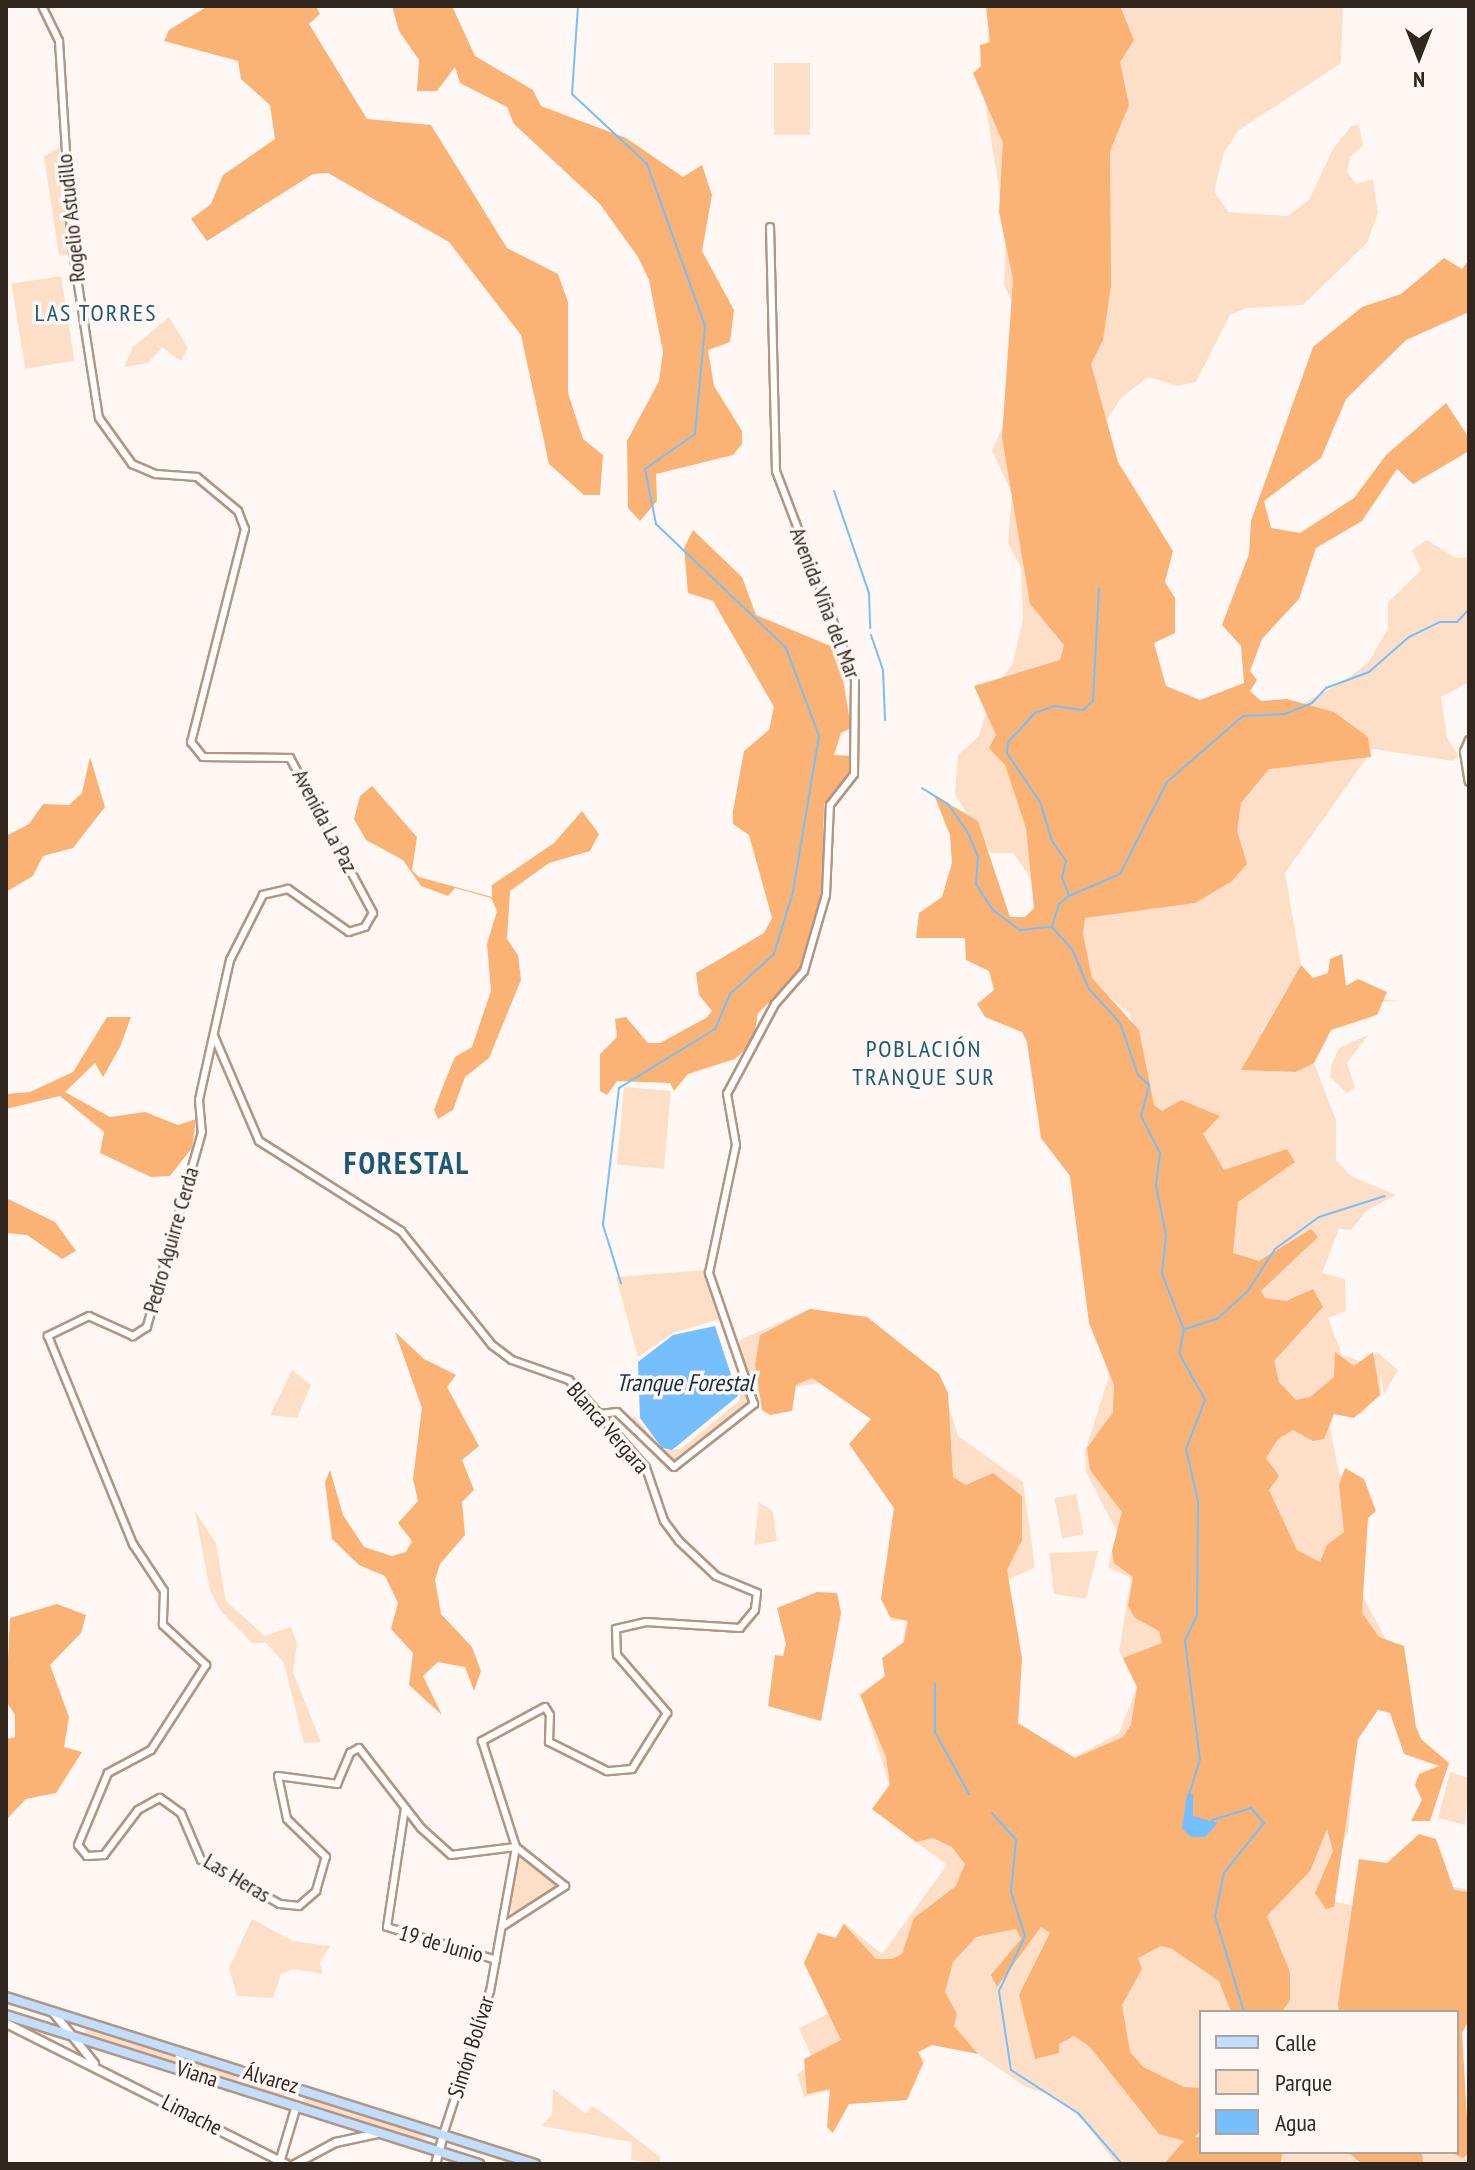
<!DOCTYPE html>
<meta charset="utf-8">
<style>
body{margin:0}
#map{position:relative;width:1475px;height:2170px;overflow:hidden;background:#fef7f3;font-family:"PT Sans Narrow",sans-serif}
div>[style]{position:absolute}
.green>*{inset:0;background:#fddfc8;transform-origin:0 0}
.forest>*{inset:0;background:#fbb275}
.water>*{inset:0;background:#74bffc}
.stream>*{height:2px;margin:-1px;padding:0 1px;transform-origin:1px;border-radius:1px;background:#74bffc}
.roads{filter:drop-shadow(2px 0 #b29681) drop-shadow(-2px 0 #b29681) drop-shadow(0 2px #b29681) drop-shadow(0 -2px #b29681)}
.tertiary>*{height:6px;margin:-3px;padding:0 3px;transform-origin:3px;border-radius:3px;background:#fff}
.secondary>*{height:7px;margin:-3.5px;padding:0 3.5px;transform-origin:3.5px;border-radius:3.5px;background:#fff}
.primary>*{height:8px;margin:-4px;padding:0 4px;transform-origin:4px;border-radius:4px;background:#c1ddff}
span{translate:-50% -50%;white-space:nowrap;text-align:center;line-height:1.15;-webkit-text-stroke:7px #fef7f3;paint-order:stroke}
.street-label{font-size:22px;color:#32271e}
.neighbourhood-label{font-size:24px;color:#1a5978;letter-spacing:2px}
.water-label{font-size:24px;color:#0e2f47;font-style:italic}
.district-label{font-size:30px;color:#1a5978;font-weight:700;letter-spacing:2px}
.frame{position:absolute;inset:0;border:8px solid #32271e;pointer-events:none}
.legend{position:absolute;left:1199px;top:2010px;width:260px;height:144px;box-sizing:border-box;background:#fef7f3;border:2px solid #aca49e;margin:0;padding:10px 14px;list-style:none;font-size:24px;color:#32271e}
.legend li{display:flex;align-items:center;gap:16px;height:40px}
.legend b{width:40px;border:2px solid #aca49e}
.north{position:absolute;left:1379px;top:16px;width:80px;height:80px;-webkit-text-stroke:6px #fef7f3;paint-order:stroke;rotate:180deg;font-size:22px;font-weight:700;line-height:32px;text-align:center;color:#32271e}
.north::after{content:'';display:block;margin:auto;width:28px;height:36px;background:#32271e;clip-path:polygon(50% 0,100% 100%,50% 72%,0 100%)}
</style>
<div id="map">
<div class="green">
<i style="clip-path:polygon(evenodd,992px 6px,1343px 6px,1341px 63px,1239px 130px,1224px 152px,1214px 192px,1229px 212px,1287px 216px,1309px 200px,1333px 149px,1351px 126px,1359px 125px,1363px 146px,1350px 157px,1347px 172px,1356px 184px,1373px 179px,1378px 213px,1367px 243px,1303px 305px,1246px 308px,1230px 315px,1196px 382px,1178px 386px,1148px 377px,1121px 398px,1105px 423px,1110px 473px,1128px 496px,1132px 513px,1118px 542px,1114px 639px,1088px 711px,1089px 753px,1035px 792px,1051px 836px,1068px 859px,1069px 892px,1125px 865px,1164px 782px,1207px 752px,1241px 715px,1246px 682px,1247px 715px,1285px 713px,1343px 682px,1368px 663px,1388px 629px,1388px 602px,1421px 570px,1412px 550px,1427px 540px,1456px 558px,1469px 557px,1469px 682px,1441px 697px,1447px 738px,1458px 755px,1453px 761px,1373px 749px,1285px 873px,1301px 965px,1260px 1034px,1292px 1014px,1336px 1002px,1374px 999px,1401px 1001px,1339px 1004px,1289px 1018px,1257px 1040px,1242px 1070px,1296px 1072px,1314px 1063px,1336px 1120px,1336px 1160px,1351px 1176px,1396px 1195px,1367px 1210px,1351px 1230px,1339px 1229px,1322px 1273px,1345px 1279px,1346px 1311px,1328px 1318px,1342px 1355px,1363px 1362px,1377px 1352px,1398px 1370px,1384px 1394px,1380px 1372px,1381px 1393px,1361px 1414px,1334px 1412px,1330px 1427px,1339px 1473px,1353px 1490px,1352px 1576px,1390px 1647px,1397px 1680px,1357px 1738px,1348px 1832px,1335px 1859px,1333px 1901px,1363px 1908px,1454px 1887px,1469px 1890px,1469px 2018px,1462px 2033px,1469px 2164px,1116px 2164px,1084px 2121px,1055px 2097px,1024px 2086px,978px 2054px,932px 2044px,919px 2052px,925px 2061px,907px 2100px,849px 2104px,835px 2089px,804px 2097px,797px 2074px,843px 2042px,811px 2055px,799px 2028px,829px 2013px,804px 1963px,818px 1932px,834px 1939px,844px 1923px,882px 1954px,947px 1865px,872px 1809px,889px 1784px,866px 1710px,902px 1648px,906px 1620px,891px 1621px,886px 1592px,896px 1511px,854px 1447px,874px 1429px,870px 1413px,820px 1383px,754px 1393px,737px 1351px,740px 1340px,810px 1309px,867px 1317px,939px 1374px,958px 1436px,1023px 1482px,1035px 1567px,1004px 1582px,1009px 1646px,1020px 1688px,1008px 1732px,1075px 1757px,1119px 1733px,1137px 1687px,1119px 1651px,1131px 1578px,1108px 1567px,1117px 1532px,1086px 1472px,1085px 1451px,1112px 1367px,1087px 1307px,1070px 1176px,1153px 1187px,1154px 1145px,1139px 1116px,1147px 1086px,1137px 1078px,1116px 1022px,1085px 989px,1061px 934px,1017px 931px,992px 910px,976px 887px,977px 860px,964px 827px,946px 803px,920px 788px,948px 802px,963px 822px,978px 854px,978px 885px,994px 909px,1019px 929px,1051px 926px,1067px 895px,1060px 877px,1064px 861px,1052px 847px,1048px 879px,1034px 883px,1013px 853px,991px 853px,955px 794px,958px 755px,979px 736px,991px 694px,1013px 663px,1023px 618px,1021px 567px,1008px 544px,1012px 494px,992px 450px,1012px 406px,1008px 377px,1022px 323px,1004px 285px,1006px 232px,982px 83px,992px 6px,1304px 705px,1341px 726px,1364px 750px,1281px 762px,1256px 776px,1238px 802px,1234px 831px,1243px 864px,1230px 879px,1193px 900px,1083px 916px,1079px 934px,1089px 979px,1130px 1014px,1137px 1049px,1087px 980px,1064px 933px,1053px 926px,1059px 906px,1085px 887px,1121px 876px,1168px 783px,1210px 754px,1244px 716px,1285px 715px,1304px 705px,992px 6px,1201px 2012px,1457px 2012px,1457px 2152px,1201px 2152px,1201px 2012px)"></i>
<i style="left:774px;top:63px;width:36px;height:72px"></i>
<i style="clip-path:polygon(59px 147px,71px 254px,59px 255px,44px 157px)"></i>
<i style="left:61px;top:276px;width:86px;height:50px;rotate:81deg"></i>
<i style="clip-path:polygon(169px 317px,188px 348px,181px 361px,162px 347px,148px 363px,124px 367px,133px 347px)"></i>
<i style="clip-path:polygon(1368px 1035px,1347px 1063px,1355px 1088px,1347px 1093px,1330px 1077px,1332px 1063px,1339px 1048px)"></i>
<i style="left:624px;top:1087px;width:47px;height:78px;rotate:5deg"></i>
<i style="clip-path:polygon(705px 1270px,720px 1319px,673px 1333px,638px 1357px,616px 1277px)"></i>
<i style="clip-path:polygon(292px 1370px,311px 1385px,297px 1418px,270px 1415px)"></i>
<i style="clip-path:polygon(743px 1380px,751px 1401px,673px 1460px,630px 1421px,634px 1416px,663px 1450px,681px 1449px,739px 1401px)"></i>
<i style="left:1076px;top:1494px;width:41px;height:22px;rotate:79deg"></i>
<i style="clip-path:polygon(759px 1502px,773px 1511px,777px 1541px,754px 1545px)"></i>
<i style="clip-path:polygon(195px 1511px,216px 1543px,226px 1601px,265px 1636px,291px 1627px,297px 1644px,293px 1672px,321px 1742px,304px 1743px,284px 1663px,266px 1643px,252px 1643px,220px 1610px,210px 1591px)"></i>
<i style="clip-path:polygon(1098px 1551px,1086px 1599px,1054px 1594px,1049px 1553px)"></i>
<i style="clip-path:polygon(1450px 1772px,1469px 1778px,1465px 1825px,1438px 1818px)"></i>
<i style="clip-path:polygon(518px 1851px,561px 1886px,516px 1913px,507px 1909px)"></i>
<i style="clip-path:polygon(252px 1919px,293px 1941px,330px 1946px,320px 1962px,323px 1974px,294px 1969px,281px 1974px,273px 1998px,237px 1996px,229px 1968px)"></i>
<i style="clip-path:polygon(86px 2026px,283px 2087px,286px 2093px,283px 2098px,84px 2036px)"></i>
<i style="clip-path:polygon(553px 2089px,586px 2114px,592px 2106px,602px 2112px,660px 2157px,660px 2164px,631px 2160px,632px 2142px,542px 2126px,552px 2114px)"></i>
<i style="clip-path:polygon(306px 2097px,425px 2133px,425px 2137px,422px 2142px,301px 2104px)"></i>
</div>
<div class="forest">
<i style="clip-path:polygon(208px 6px,316px 6px,320px 14px,309px 24px,367px 119px,431px 125px,507px 248px,558px 274px,568px 302px,568px 393px,583px 439px,603px 455px,600px 495px,584px 495px,549px 464px,521px 335px,449px 242px,328px 173px,313px 174px,207px 241px,191px 219px,211px 204px,223px 175px,275px 139px,270px 105px,241px 79px,238px 61px,164px 41px,169px 30px)"></i>
<i style="clip-path:polygon(392px 6px,452px 6px,475px 56px,533px 90px,541px 106px,626px 138px,683px 177px,702px 165px,712px 195px,702px 251px,734px 310px,730px 342px,708px 350px,714px 386px,742px 431px,742px 444px,733px 455px,656px 474px,657px 501px,640px 521px,628px 508px,627px 441px,659px 381px,663px 352px,649px 280px,638px 257px,600px 204px,514px 124px,507px 107px,460px 83px,455px 67px,437px 91px,417px 91px,419px 60px,399px 31px)"></i>
<i style="clip-path:polygon(986px 6px,1120px 6px,1134px 40px,1120px 62px,1129px 105px,1110px 151px,1111px 286px,1103px 340px,1091px 364px,1118px 462px,1173px 551px,1165px 582px,1175px 598px,1175px 633px,1154px 643px,1166px 686px,1200px 700px,1244px 683px,1241px 646px,1222px 625px,1249px 554px,1251px 521px,1313px 347px,1362px 307px,1401px 294px,1444px 258px,1462px 269px,1469px 260px,1469px 312px,1406px 340px,1346px 399px,1321px 458px,1264px 501px,1271px 528px,1300px 533px,1354px 498px,1386px 455px,1446px 403px,1469px 438px,1469px 451px,1413px 484px,1397px 469px,1362px 521px,1316px 548px,1299px 599px,1262px 639px,1250px 671px,1257px 680px,1250px 691px,1261px 701px,1287px 699px,1334px 712px,1368px 737px,1371px 757px,1269px 769px,1241px 803px,1237px 831px,1247px 864px,1232px 881px,1195px 903px,1085px 918px,1083px 934px,1092px 978px,1139px 1030px,1154px 1105px,1162px 1111px,1181px 1100px,1220px 1116px,1203px 1134px,1224px 1170px,1287px 1149px,1295px 1162px,1238px 1202px,1233px 1253px,1259px 1261px,1311px 1229px,1318px 1237px,1261px 1291px,1265px 1298px,1286px 1301px,1313px 1289px,1323px 1307px,1274px 1361px,1279px 1382px,1296px 1400px,1310px 1397px,1334px 1377px,1335px 1352px,1354px 1366px,1373px 1352px,1380px 1395px,1354px 1418px,1334px 1414px,1324px 1439px,1313px 1441px,1293px 1430px,1278px 1439px,1266px 1458px,1279px 1476px,1269px 1490px,1297px 1550px,1320px 1562px,1327px 1545px,1344px 1532px,1339px 1485px,1345px 1468px,1364px 1479px,1376px 1511px,1368px 1518px,1362px 1613px,1379px 1637px,1404px 1646px,1416px 1727px,1421px 1739px,1449px 1763px,1430px 1821px,1411px 1821px,1422px 1800px,1415px 1785px,1419px 1774px,1439px 1766px,1404px 1754px,1390px 1713px,1378px 1710px,1358px 1739px,1334px 1907px,1326px 1909px,1315px 1893px,1333px 1851px,1327px 1829px,1310px 1871px,1267px 1916px,1290px 1972px,1290px 2000px,1282px 2012px,1231px 2012px,1219px 1981px,1172px 1949px,1161px 1946px,1138px 1958px,1142px 1969px,1122px 2005px,1130px 2052px,1143px 2067px,1184px 2087px,1201px 2088px,1201px 2131px,1194px 2137px,1201px 2137px,1201px 2152px,1283px 2152px,1280px 2164px,1164px 2164px,1184px 2141px,1159px 2134px,1090px 2047px,1074px 2036px,1059px 2044px,1059px 2053px,1035px 2059px,1019px 1995px,1050px 1933px,1041px 1927px,997px 1987px,991px 1975px,1021px 1939px,1016px 1929px,976px 1937px,953px 1962px,945px 1992px,957px 2014px,954px 2026px,978px 2054px,932px 2045px,918px 2052px,923px 2063px,907px 2100px,849px 2104px,833px 2133px,827px 2127px,830px 2089px,807px 2094px,804px 2059px,841px 2040px,804px 1963px,818px 1933px,836px 1938px,844px 1924px,876px 1959px,892px 1959px,902px 1954px,914px 1918px,956px 1886px,965px 1864px,952px 1847px,933px 1838px,916px 1842px,872px 1809px,890px 1785px,886px 1757px,860px 1695px,885px 1676px,882px 1658px,904px 1642px,908px 1621px,890px 1617px,881px 1599px,894px 1508px,849px 1444px,871px 1419px,812px 1378px,796px 1385px,792px 1411px,770px 1415px,762px 1410px,755px 1365px,760px 1335px,810px 1309px,867px 1317px,939px 1374px,948px 1393px,953px 1477px,966px 1485px,993px 1473px,1022px 1496px,1022px 1540px,1007px 1570px,1022px 1658px,1018px 1723px,1075px 1758px,1123px 1737px,1131px 1725px,1137px 1687px,1123px 1658px,1162px 1643px,1159px 1631px,1135px 1618px,1128px 1606px,1133px 1577px,1114px 1563px,1112px 1551px,1122px 1512px,1090px 1470px,1087px 1448px,1113px 1412px,1114px 1385px,1089px 1323px,1070px 1176px,1041px 1138px,1027px 1042px,1022px 1032px,985px 1017px,977px 1004px,994px 990px,989px 971px,966px 960px,965px 938px,916px 938px,919px 913px,942px 897px,952px 863px,950px 835px,934px 795px,978px 821px,1010px 917px,1025px 917px,1034px 908px,1026px 828px,1005px 765px,989px 748px,996px 735px,974px 686px,1060px 660px,1064px 645px,1030px 604px,1002px 437px,1013px 279px,999px 212px,1003px 143px,973px 73px,981px 66px,980px 45px,990px 42px)"></i>
<i style="clip-path:polygon(693px 530px,742px 577px,756px 615px,838px 649px,851px 728px,841px 733px,834px 755px,851px 756px,849px 773px,824px 804px,822px 900px,799px 975px,758px 1013px,753px 1042px,735px 1059px,688px 1074px,674px 1091px,670px 1083px,617px 1081px,607px 1095px,600px 1091px,600px 1054px,617px 1037px,615px 1019px,626px 1017px,648px 1043px,660px 1043px,706px 1018px,712px 1011px,699px 995px,696px 973px,764px 933px,772px 918px,749px 835px,733px 824px,733px 811px,744px 751px,769px 730px,774px 707px,713px 601px,688px 593px,684px 548px)"></i>
<i style="clip-path:polygon(90px 757px,105px 807px,73px 848px,43px 856px,33px 876px,6px 892px,6px 836px,29px 824px,43px 804px,69px 805px,82px 793px)"></i>
<i style="clip-path:polygon(372px 786px,417px 837px,412px 870px,419px 877px,492px 897px,492px 885px,554px 843px,582px 811px,599px 834px,590px 851px,549px 863px,510px 891px,507px 939px,518px 955px,521px 980px,489px 1058px,465px 1077px,453px 1110px,438px 1119px,434px 1110px,445px 1081px,455px 1057px,472px 1047px,491px 991px,487px 944px,497px 911px,491px 898px,455px 888px,448px 896px,421px 886px,403px 860px,366px 840px,354px 819px,360px 796px)"></i>
<i style="clip-path:polygon(1342px 954px,1346px 986px,1358px 979px,1387px 992px,1377px 1015px,1331px 1030px,1314px 1063px,1296px 1072px,1241px 1070px,1301px 965px,1313px 978px,1328px 973px,1330px 959px)"></i>
<i style="clip-path:polygon(107px 1017px,131px 1017px,120px 1047px,103px 1077px,95px 1063px,65px 1092px,110px 1117px,145px 1112px,178px 1125px,196px 1119px,192px 1148px,170px 1176px,151px 1177px,100px 1153px,104px 1132px,60px 1096px,6px 1109px,6px 1094px,30px 1092px,73px 1072px)"></i>
<i style="clip-path:polygon(6px 1198px,55px 1222px,76px 1251px,62px 1259px,27px 1235px,6px 1233px)"></i>
<i style="clip-path:polygon(395px 1332px,424px 1359px,456px 1375px,447px 1387px,479px 1446px,462px 1460px,474px 1490px,462px 1502px,465px 1535px,440px 1564px,435px 1580px,441px 1614px,472px 1647px,481px 1671px,474px 1691px,465px 1667px,438px 1662px,423px 1676px,442px 1715px,409px 1685px,413px 1653px,391px 1629px,398px 1603px,385px 1576px,359px 1565px,332px 1539px,325px 1482px,330px 1470px,343px 1515px,364px 1547px,392px 1556px,406px 1552px,412px 1541px,398px 1523px,418px 1501px,413px 1479px,422px 1408px)"></i>
<i style="clip-path:polygon(817px 1592px,837px 1593px,841px 1613px,821px 1721px,768px 1706px,775px 1655px,783px 1656px,786px 1644px,777px 1608px)"></i>
<i style="clip-path:polygon(57px 1604px,86px 1615px,81px 1633px,50px 1665px,69px 1717px,64px 1747px,82px 1752px,56px 1793px,26px 1799px,6px 1820px,6px 1739px,15px 1737px,15px 1715px,6px 1701px,10px 1618px)"></i>
<i style="clip-path:polygon(1419px 1834px,1436px 1839px,1454px 1890px,1469px 1892px,1469px 2020px,1462px 2033px,1469px 2153px,1463px 2158px,1450px 2152px,1457px 2152px,1457px 2012px,1339px 2012px,1338px 2004px,1359px 1859px,1387px 1863px)"></i>
<i style="clip-path:polygon(1348px 2152px,1422px 2152px,1423px 2164px,1362px 2164px)"></i>
</div>
<div class="water">
<i style="clip-path:polygon(715px 1326px,738px 1396px,672px 1450px,662px 1448px,640px 1418px,638px 1362px,673px 1335px)"></i>
<i style="clip-path:polygon(1187px 1794px,1193px 1794px,1193px 1816px,1218px 1823px,1205px 1837px,1191px 1837px,1182px 1828px)"></i>
</div>
<div class="stream">
<i style="left:578px;top:6px;width:88px;rotate:93.9deg"></i>
<i style="left:572px;top:94px;width:103px;rotate:43deg"></i>
<i style="left:647px;top:164px;width:172px;rotate:70.3deg"></i>
<i style="left:705px;top:326px;width:108px;rotate:95.3deg"></i>
<i style="left:695px;top:434px;width:61px;rotate:145deg"></i>
<i style="left:645px;top:469px;width:56px;rotate:78.7deg"></i>
<i style="left:656px;top:524px;width:180px;rotate:43.6deg"></i>
<i style="left:786px;top:648px;width:94px;rotate:69.4deg"></i>
<i style="left:819px;top:736px;width:158px;rotate:99.5deg"></i>
<i style="left:793px;top:892px;width:65px;rotate:107deg"></i>
<i style="left:774px;top:954px;width:59px;rotate:137.7deg"></i>
<i style="left:730px;top:994px;width:38px;rotate:113deg"></i>
<i style="left:715px;top:1029px;width:113px;rotate:148.4deg"></i>
<i style="left:619px;top:1088px;width:138px;rotate:96.7deg"></i>
<i style="left:603px;top:1225px;width:61px;rotate:72.8deg"></i>
<i style="left:834px;top:491px;width:108px;rotate:71.1deg"></i>
<i style="left:869px;top:593px;width:35px;rotate:88deg"></i>
<i style="left:871px;top:635px;width:37px;rotate:71deg"></i>
<i style="left:883px;top:670px;width:50px;rotate:87.7deg"></i>
<i style="left:922px;top:788px;width:31px;rotate:32deg"></i>
<i style="left:948px;top:804px;width:35px;rotate:55deg"></i>
<i style="left:968px;top:833px;width:25px;rotate:67deg"></i>
<i style="left:978px;top:856px;width:28px;rotate:94deg"></i>
<i style="left:976px;top:884px;width:31px;rotate:57deg"></i>
<i style="left:993px;top:910px;width:34px;rotate:37deg"></i>
<i style="left:1020px;top:930px;width:30px;rotate:-6deg"></i>
<i style="left:1069px;top:895px;width:18px;rotate:-112deg"></i>
<i style="left:1062px;top:878px;width:17px;rotate:-77deg"></i>
<i style="left:1066px;top:861px;width:24px;rotate:-125deg"></i>
<i style="left:1052px;top:841px;width:41px;rotate:-107.1deg"></i>
<i style="left:1040px;top:802px;width:59px;rotate:-124deg"></i>
<i style="left:1007px;top:753px;width:11px;rotate:-85deg"></i>
<i style="left:1008px;top:742px;width:40px;rotate:-47deg"></i>
<i style="left:1035px;top:713px;width:20px;rotate:-20deg"></i>
<i style="left:1054px;top:706px;width:29px;rotate:8deg"></i>
<i style="left:1083px;top:710px;width:13px;rotate:-42deg"></i>
<i style="left:1093px;top:701px;width:113px;rotate:-87deg"></i>
<i style="left:1052px;top:926px;width:23px;rotate:-72deg"></i>
<i style="left:1059px;top:904px;width:13px;rotate:-39deg"></i>
<i style="left:1069px;top:896px;width:56px;rotate:-23.3deg"></i>
<i style="left:1120px;top:874px;width:103px;rotate:-62.9deg"></i>
<i style="left:1167px;top:782px;width:101px;rotate:-41deg"></i>
<i style="left:1243px;top:716px;width:42px;rotate:-2.7deg"></i>
<i style="left:1285px;top:714px;width:29px;rotate:-22deg"></i>
<i style="left:1312px;top:703px;width:21px;rotate:-47deg"></i>
<i style="left:1326px;top:688px;width:46px;rotate:-20.4deg"></i>
<i style="left:1369px;top:672px;width:53px;rotate:-41.2deg"></i>
<i style="left:1409px;top:637px;width:34px;rotate:-26deg"></i>
<i style="left:1440px;top:622px;width:17px"></i>
<i style="left:1457px;top:622px;width:18px;rotate:-47deg"></i>
<i style="left:1052px;top:927px;width:30px;rotate:48deg"></i>
<i style="left:1072px;top:949px;width:43px;rotate:67deg"></i>
<i style="left:1089px;top:989px;width:46px;rotate:47.6deg"></i>
<i style="left:1120px;top:1023px;width:55px;rotate:70.9deg"></i>
<i style="left:1138px;top:1075px;width:15px;rotate:42deg"></i>
<i style="left:1149px;top:1085px;width:32px;rotate:104deg"></i>
<i style="left:1141px;top:1116px;width:42px;rotate:62.8deg"></i>
<i style="left:1160px;top:1153px;width:33px;rotate:97deg"></i>
<i style="left:1156px;top:1186px;width:50px;rotate:78.5deg"></i>
<i style="left:1166px;top:1235px;width:39px;rotate:96deg"></i>
<i style="left:1162px;top:1274px;width:60px;rotate:68.6deg"></i>
<i style="left:1184px;top:1330px;width:24px;rotate:102deg"></i>
<i style="left:1179px;top:1353px;width:54px;rotate:61deg"></i>
<i style="left:1205px;top:1400px;width:53px;rotate:111.2deg"></i>
<i style="left:1186px;top:1449px;width:53px;rotate:77deg"></i>
<i style="left:1198px;top:1501px;width:114px;rotate:90.5deg"></i>
<i style="left:1197px;top:1615px;width:29px;rotate:115deg"></i>
<i style="left:1185px;top:1641px;width:119px;rotate:82.8deg"></i>
<i style="left:1200px;top:1759px;width:39px;rotate:107deg"></i>
<i style="left:1185px;top:1329px;width:35px;rotate:-18deg"></i>
<i style="left:1218px;top:1318px;width:40px;rotate:-42deg"></i>
<i style="left:1248px;top:1291px;width:50px;rotate:-57.3deg"></i>
<i style="left:1275px;top:1249px;width:54px;rotate:-36deg"></i>
<i style="left:1319px;top:1217px;width:69px;rotate:-17.7deg"></i>
<i style="left:935px;top:1684px;width:48px;rotate:90deg"></i>
<i style="left:935px;top:1732px;width:71px;rotate:61.3deg"></i>
<i style="left:992px;top:1813px;width:36px;rotate:48deg"></i>
<i style="left:1016px;top:1840px;width:52px;rotate:95.5deg"></i>
<i style="left:1011px;top:1892px;width:46px;rotate:72.3deg"></i>
<i style="left:1025px;top:1936px;width:61px;rotate:115.3deg"></i>
<i style="left:999px;top:1991px;width:80px;rotate:81.4deg"></i>
<i style="left:1011px;top:2070px;width:80px;rotate:32.7deg"></i>
<i style="left:1078px;top:2113px;width:67px;rotate:49.2deg"></i>
<i style="left:1212px;top:1820px;width:41px;rotate:-17.1deg"></i>
<i style="left:1251px;top:1808px;width:20px;rotate:49deg"></i>
<i style="left:1264px;top:1823px;width:64px;rotate:128.7deg"></i>
<i style="left:1224px;top:1873px;width:44px;rotate:101.8deg"></i>
<i style="left:1215px;top:1916px;width:100px;rotate:73.2deg"></i>
</div>
<div class="roads">
<div class="tertiary">
<i style="left:42px;top:6px;width:39px;rotate:64deg"></i>
<i style="left:59px;top:41px;width:205px;rotate:86.4deg"></i>
<i style="left:72px;top:246px;width:174px;rotate:81.1deg"></i>
<i style="left:99px;top:418px;width:57px;rotate:54.3deg"></i>
<i style="left:132px;top:464px;width:26px;rotate:23deg"></i>
<i style="left:156px;top:474px;width:41px;rotate:4.2deg"></i>
<i style="left:197px;top:477px;width:53px;rotate:39.7deg"></i>
<i style="left:238px;top:511px;width:19px;rotate:69deg"></i>
<i style="left:245px;top:529px;width:220px;rotate:104.2deg"></i>
<i style="left:191px;top:742px;width:19px;rotate:51deg"></i>
<i style="left:203px;top:757px;width:87px;rotate:0.7deg"></i>
<i style="left:290px;top:758px;width:176px;rotate:61.8deg"></i>
<i style="left:373px;top:913px;width:16px;rotate:120deg"></i>
<i style="left:365px;top:927px;width:17px;rotate:163deg"></i>
<i style="left:349px;top:932px;width:75px;rotate:-144.8deg"></i>
<i style="left:288px;top:889px;width:26px;rotate:167deg"></i>
<i style="left:263px;top:895px;width:73px;rotate:116.9deg"></i>
<i style="left:230px;top:960px;width:143px;rotate:102.5deg"></i>
<i style="left:199px;top:1100px;width:32px;rotate:85deg"></i>
<i style="left:202px;top:1132px;width:203px;rotate:105.8deg"></i>
<i style="left:147px;top:1327px;width:17px;rotate:147deg"></i>
<i style="left:133px;top:1336px;width:48px;rotate:-155.6deg"></i>
<i style="left:89px;top:1316px;width:46px;rotate:154deg"></i>
<i style="left:48px;top:1336px;width:225px;rotate:67.8deg"></i>
<i style="left:133px;top:1544px;width:56px;rotate:56.6deg"></i>
<i style="left:164px;top:1591px;width:34px;rotate:92deg"></i>
<i style="left:163px;top:1625px;width:59px;rotate:42.9deg"></i>
<i style="left:206px;top:1665px;width:101px;rotate:122.9deg"></i>
<i style="left:151px;top:1750px;width:49px;rotate:151.9deg"></i>
<i style="left:108px;top:1773px;width:78px;rotate:112.6deg"></i>
<i style="left:78px;top:1845px;width:14px;rotate:51deg"></i>
<i style="left:87px;top:1856px;width:17px;rotate:-3deg"></i>
<i style="left:104px;top:1855px;width:56px;rotate:-52.9deg"></i>
<i style="left:138px;top:1810px;width:25px;rotate:-29deg"></i>
<i style="left:160px;top:1798px;width:26px;rotate:36deg"></i>
<i style="left:181px;top:1813px;width:51px;rotate:66.9deg"></i>
<i style="left:201px;top:1860px;width:90px;rotate:29.1deg"></i>
<i style="left:280px;top:1904px;width:19px;rotate:6deg"></i>
<i style="left:299px;top:1906px;width:23px;rotate:-41deg"></i>
<i style="left:316px;top:1891px;width:35px;rotate:-74deg"></i>
<i style="left:326px;top:1857px;width:54px;rotate:-135.7deg"></i>
<i style="left:287px;top:1819px;width:44px;rotate:-101.8deg"></i>
<i style="left:278px;top:1776px;width:60px;rotate:7.7deg"></i>
<i style="left:337px;top:1784px;width:34px;rotate:-67deg"></i>
<i style="left:350px;top:1753px;width:10px;rotate:-29deg"></i>
<i style="left:359px;top:1748px;width:101px;rotate:52.2deg"></i>
<i style="left:421px;top:1828px;width:40px;rotate:42deg"></i>
<i style="left:451px;top:1855px;width:65px;rotate:-7deg"></i>
<i style="left:1469px;top:740px;width:13px;rotate:113deg"></i>
<i style="left:1464px;top:752px;width:30px;rotate:81deg"></i>
<i style="left:214px;top:1036px;width:114px;rotate:66.8deg"></i>
<i style="left:259px;top:1141px;width:168px;rotate:32.4deg"></i>
<i style="left:401px;top:1231px;width:146px;rotate:51.4deg"></i>
<i style="left:492px;top:1345px;width:25px;rotate:37deg"></i>
<i style="left:512px;top:1360px;width:60px;rotate:19.3deg"></i>
<i style="left:569px;top:1380px;width:117px;rotate:48.8deg"></i>
<i style="left:646px;top:1468px;width:56px;rotate:71.2deg"></i>
<i style="left:664px;top:1521px;width:25px;rotate:53deg"></i>
<i style="left:679px;top:1541px;width:51px;rotate:43.4deg"></i>
<i style="left:716px;top:1576px;width:44px;rotate:22.5deg"></i>
<i style="left:757px;top:1593px;width:17px;rotate:97deg"></i>
<i style="left:755px;top:1610px;width:23px;rotate:130deg"></i>
<i style="left:740px;top:1628px;width:94px;rotate:-176.3deg"></i>
<i style="left:646px;top:1622px;width:31px;rotate:167deg"></i>
<i style="left:616px;top:1629px;width:26px;rotate:88deg"></i>
<i style="left:617px;top:1655px;width:77px;rotate:49.2deg"></i>
<i style="left:667px;top:1713px;width:66px;rotate:122deg"></i>
<i style="left:632px;top:1769px;width:25px;rotate:175deg"></i>
<i style="left:607px;top:1771px;width:65px;rotate:-153.4deg"></i>
<i style="left:549px;top:1742px;width:27px;rotate:-88deg"></i>
<i style="left:550px;top:1715px;width:9px;rotate:-122deg"></i>
<i style="left:545px;top:1707px;width:72px;rotate:151.6deg"></i>
<i style="left:482px;top:1741px;width:111px;rotate:72.2deg"></i>
<i style="left:516px;top:1847px;width:146px;rotate:100.2deg"></i>
<i style="left:490px;top:1991px;width:151px;rotate:108.1deg"></i>
<i style="left:600px;top:1414px;width:17px;rotate:-7deg"></i>
<i style="left:617px;top:1412px;width:79px;rotate:44deg"></i>
<i style="left:674px;top:1467px;width:102px;rotate:-38.2deg"></i>
<i style="left:754px;top:1404px;width:139px;rotate:-109deg"></i>
<i style="left:709px;top:1273px;width:131px;rotate:-78.1deg"></i>
<i style="left:736px;top:1145px;width:52px;rotate:-100deg"></i>
<i style="left:727px;top:1094px;width:102px;rotate:-61.9deg"></i>
<i style="left:775px;top:1004px;width:44px;rotate:-48.7deg"></i>
<i style="left:804px;top:971px;width:79px;rotate:-73.9deg"></i>
<i style="left:826px;top:895px;width:90px;rotate:-87.5deg"></i>
<i style="left:830px;top:805px;width:39px;rotate:-52deg"></i>
<i style="left:854px;top:774px;width:95px;rotate:-89.4deg"></i>
<i style="left:855px;top:679px;width:222px;rotate:-110.8deg"></i>
<i style="left:776px;top:471px;width:244px;rotate:-91.4deg"></i>
<i style="left:405px;top:1808px;width:120px;rotate:98.6deg"></i>
<i style="left:387px;top:1927px;width:114px;rotate:16.8deg"></i>
<i style="left:503px;top:1926px;width:74px;rotate:-32.8deg"></i>
<i style="left:565px;top:1886px;width:63px;rotate:-141.5deg"></i>
</div>
<div class="secondary">
<i style="left:52px;top:2011px;width:67px;rotate:51.1deg"></i>
<i style="left:6px;top:2023px;width:313px;rotate:26.7deg"></i>
<i style="left:279px;top:2162px;width:59px;rotate:-73.4deg"></i>
<i style="left:294px;top:2164px;width:47px;rotate:-28.2deg"></i>
<i style="left:335px;top:2142px;width:43px;rotate:-12.1deg"></i>
<i style="left:435px;top:2164px;width:30px;rotate:-75deg"></i>
</div>
<div class="primary">
<i style="left:6px;top:1997px;width:555px;rotate:17.52deg"></i>
<i style="left:6px;top:2015px;width:496px;rotate:17.5deg"></i>
</div>
</div>
<div class="street-label">
<span style="left:71px;top:218px;rotate:-96deg">Rogelio Astudillo</span>
<span style="left:825px;top:603px;rotate:69deg">Avenida Viña del Mar</span>
<span style="left:325px;top:821px;rotate:62deg">Avenida La Paz</span>
<span style="left:171px;top:1240px;rotate:-74deg">Pedro Aguirre Cerda</span>
<span style="left:608px;top:1428px;rotate:49deg">Blanca Vergara</span>
<span style="left:237px;top:1878px;rotate:31deg">Las Heras</span>
<span style="left:441px;top:1944px;rotate:16deg">19 de Junio</span>
<span style="left:471px;top:2047px;rotate:-72deg">Simón Bolívar</span>
<span style="left:197px;top:2074px;rotate:17deg">Viana</span>
<span style="left:271px;top:2079px;rotate:16deg">Álvarez</span>
<span style="left:192px;top:2115px;rotate:27deg">Limache</span>
</div>
<div class="neighbourhood-label">
<span style="left:96px;top:313px">LAS TORRES</span>
<span style="left:924px;top:1063px">POBLACIÓN<br>TRANQUE SUR</span>
</div>
<div class="water-label">
<span style="left:685px;top:1383px">Tranque Forestal</span>
</div>
<div class="district-label">
<span style="left:407px;top:1163px">FORESTAL</span>
</div>
<div class="frame"></div>
<ul class="legend">
<li><b style="height:10px;background:#c1ddff"></b>Calle</li>
<li><b style="height:22px;background:#fddfc8"></b>Parque</li>
<li><b style="height:22px;background:#74bffc"></b>Agua</li>
</ul>
<div class="north">N</div>
</div>
